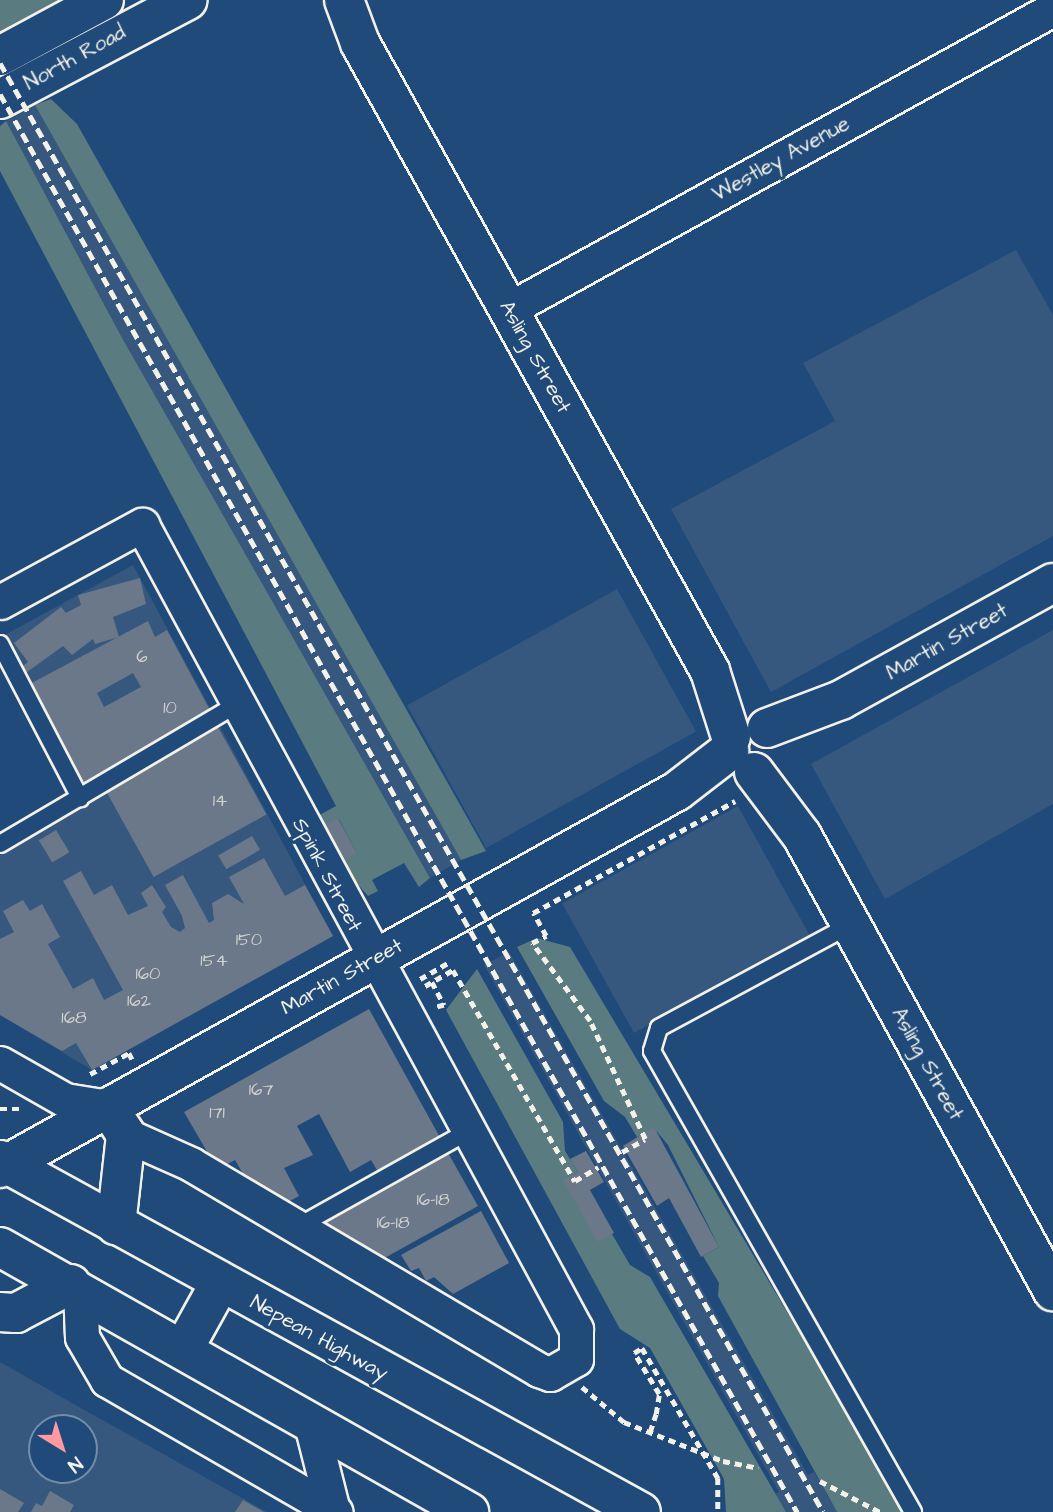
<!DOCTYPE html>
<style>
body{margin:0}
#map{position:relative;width:1053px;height:1512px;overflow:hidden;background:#1f4a7a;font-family:"Architects Daughter",sans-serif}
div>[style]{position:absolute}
.built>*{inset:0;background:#36587e;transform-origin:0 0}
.green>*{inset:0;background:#5a7c81}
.building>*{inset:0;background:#6a7889;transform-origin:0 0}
.path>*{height:4.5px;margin-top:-2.25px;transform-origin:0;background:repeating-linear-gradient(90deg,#f4f1e8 0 7px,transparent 0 12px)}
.roads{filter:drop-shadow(2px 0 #f4f1e8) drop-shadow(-2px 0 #f4f1e8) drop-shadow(0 2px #f4f1e8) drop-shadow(0 -2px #f4f1e8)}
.service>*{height:16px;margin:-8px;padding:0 8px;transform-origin:8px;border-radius:8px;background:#1f4a7a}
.minor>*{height:33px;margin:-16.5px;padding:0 16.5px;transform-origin:16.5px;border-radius:16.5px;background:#1f4a7a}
.tertiary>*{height:38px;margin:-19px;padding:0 19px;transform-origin:19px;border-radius:19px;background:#1f4a7a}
.primary>*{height:38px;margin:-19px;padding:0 19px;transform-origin:19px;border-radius:19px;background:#1f4a7a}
.trunk>*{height:38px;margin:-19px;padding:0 19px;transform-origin:19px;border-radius:19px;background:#1f4a7a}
.rail>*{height:5px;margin-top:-2.5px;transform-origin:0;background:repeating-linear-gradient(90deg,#f4f1e8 0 10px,transparent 0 15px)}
.path-bridge>*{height:4.5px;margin-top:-2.25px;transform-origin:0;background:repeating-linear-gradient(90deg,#f4f1e8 0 7px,transparent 0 12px)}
span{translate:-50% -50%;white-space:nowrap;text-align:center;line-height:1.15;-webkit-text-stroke:7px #1f4a7a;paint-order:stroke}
.number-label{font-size:18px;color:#d2d3d0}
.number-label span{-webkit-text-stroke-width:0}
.street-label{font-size:21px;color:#f4f1e8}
.north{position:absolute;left:28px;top:1414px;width:70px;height:70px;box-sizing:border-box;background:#1f4a7a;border:2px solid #748da6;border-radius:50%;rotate:142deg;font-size:19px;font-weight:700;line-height:28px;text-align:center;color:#f4f1e8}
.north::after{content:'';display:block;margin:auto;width:24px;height:32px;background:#ff9aa2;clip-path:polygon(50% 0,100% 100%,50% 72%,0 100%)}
</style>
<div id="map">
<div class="built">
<i style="clip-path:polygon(35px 105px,461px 860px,430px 878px,121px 336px,6px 121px)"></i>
<i style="clip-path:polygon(1016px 250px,1053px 315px,1053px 536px,771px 692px,671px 509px,835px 421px,803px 363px)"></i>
<i style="clip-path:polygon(133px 565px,333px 936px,92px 1070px,0 1015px,0 855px,88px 802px,3px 636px)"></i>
<i style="left:617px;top:589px;width:163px;height:240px;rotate:61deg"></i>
<i style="clip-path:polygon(1053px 630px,1053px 804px,885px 899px,811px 764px)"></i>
<i style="left:738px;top:806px;width:148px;height:201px;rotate:61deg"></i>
<i style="clip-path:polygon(509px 952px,808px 1475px,814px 1472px,837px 1512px,786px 1512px,775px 1494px,779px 1492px,484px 965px)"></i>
<i style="clip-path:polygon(evenodd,0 1362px,79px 1407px,267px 1512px,0 1512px,0 1362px,42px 1428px,84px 1428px,84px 1470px,42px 1470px,42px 1428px)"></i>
</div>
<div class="green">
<i style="clip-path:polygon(0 0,68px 0,0 37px)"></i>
<i style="clip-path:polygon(51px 99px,77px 124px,486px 851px,461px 860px,35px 105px)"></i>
<i style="clip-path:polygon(6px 121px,121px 336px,430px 878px,419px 887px,404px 863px,372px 880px,378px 891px,368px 896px,338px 862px,356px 852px,339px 819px,320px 828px,314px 818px,336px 806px,0 171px,0 126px)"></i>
<i style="clip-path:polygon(537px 938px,570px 947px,906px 1512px,837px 1512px,718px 1296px,719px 1283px,703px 1256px,719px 1247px,668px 1145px,654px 1128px,637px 1137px,625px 1117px,604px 1101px,517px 947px)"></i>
<i style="clip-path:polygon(477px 969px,563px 1122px,565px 1151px,578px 1172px,564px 1180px,612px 1234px,630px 1265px,650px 1277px,786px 1512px,726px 1512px,724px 1479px,650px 1348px,620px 1329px,446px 1010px)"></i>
</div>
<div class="building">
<i style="clip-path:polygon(140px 578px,146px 604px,113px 617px,119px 637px,95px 644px,93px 639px,72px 655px,63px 646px,23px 675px,19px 669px,28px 662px,14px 643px,61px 607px,66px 613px,81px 605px,78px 595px)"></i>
<i style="clip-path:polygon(evenodd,148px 621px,155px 637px,167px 630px,211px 712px,80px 787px,28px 685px,148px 621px,133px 673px,141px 687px,104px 707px,97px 693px,133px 673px)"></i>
<i style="left:218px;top:727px;width:100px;height:129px;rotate:61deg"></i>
<i style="left:338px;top:818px;width:40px;height:21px;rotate:62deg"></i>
<i style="left:56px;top:830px;width:26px;height:20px;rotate:59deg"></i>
<i style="left:252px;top:836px;width:16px;height:39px;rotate:60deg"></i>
<i style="clip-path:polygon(264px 858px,285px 896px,305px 885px,333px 936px,92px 1070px,76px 1043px,62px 1051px,0 1015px,0 939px,14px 932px,3px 911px,23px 900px,30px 911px,42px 904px,60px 937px,48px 944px,73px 989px,93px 978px,104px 1000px,123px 990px,63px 881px,81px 871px,94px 895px,112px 885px,128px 915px,148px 906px,141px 893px,152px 885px,166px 907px,162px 912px,171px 927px,180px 932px,185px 928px,182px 916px,165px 885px,183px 875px,209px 923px,214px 920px,212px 903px,228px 894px,244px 904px,229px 877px)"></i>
<i style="clip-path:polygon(369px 1009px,442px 1141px,380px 1175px,371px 1160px,350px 1172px,319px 1114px,297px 1126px,313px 1155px,284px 1168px,299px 1196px,284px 1204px,249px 1184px,235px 1160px,224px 1166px,209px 1155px,184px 1112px)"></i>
<i style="clip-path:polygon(654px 1127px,719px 1247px,701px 1257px,669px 1198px,657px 1206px,623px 1146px)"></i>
<i style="clip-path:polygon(447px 1151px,478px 1206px,381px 1260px,316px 1223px)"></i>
<i style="clip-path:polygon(586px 1151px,604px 1182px,590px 1190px,614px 1233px,598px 1242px,563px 1180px,578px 1172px,570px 1159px)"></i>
<i style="clip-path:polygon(481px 1211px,509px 1263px,453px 1294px,434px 1277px,426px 1281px,419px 1268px,411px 1271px,401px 1255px)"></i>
<i style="clip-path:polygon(0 1489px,24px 1503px,18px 1512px,0 1512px)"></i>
<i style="clip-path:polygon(50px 1491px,74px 1505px,70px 1512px,31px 1512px,36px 1503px,42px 1506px)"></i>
<i style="clip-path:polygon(243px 1500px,264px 1512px,235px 1512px)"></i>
</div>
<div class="path">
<i style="left:420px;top:979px;width:34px;rotate:-30deg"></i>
<i style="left:432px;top:982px;width:26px;rotate:62deg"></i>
<i style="left:444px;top:1005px;width:7px;rotate:164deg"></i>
<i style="left:425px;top:986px;width:32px;rotate:-30deg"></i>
<i style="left:453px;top:970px;width:244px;rotate:60deg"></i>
<i style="left:575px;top:1181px;width:27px;rotate:-31deg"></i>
<i style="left:90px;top:1074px;width:44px;rotate:-28.3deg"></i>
<i style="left:129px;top:1053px;width:7px;rotate:63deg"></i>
<i style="left:0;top:1109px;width:20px"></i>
<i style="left:622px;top:1152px;width:26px;rotate:-29deg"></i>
<i style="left:645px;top:1139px;width:130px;rotate:-115deg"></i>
<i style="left:590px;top:1021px;width:97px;rotate:-126.6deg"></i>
<i style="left:532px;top:943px;width:16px;rotate:-27deg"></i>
<i style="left:546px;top:936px;width:26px;rotate:-119deg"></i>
<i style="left:533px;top:913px;width:231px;rotate:-29deg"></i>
<i style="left:582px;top:1387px;width:55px;rotate:39.8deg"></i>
<i style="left:624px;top:1422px;width:106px;rotate:21.5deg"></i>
<i style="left:723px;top:1461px;width:36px;rotate:11deg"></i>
<i style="left:650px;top:1432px;width:19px;rotate:-72deg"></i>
<i style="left:820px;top:1481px;width:68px;rotate:27.3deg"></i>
</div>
<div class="roads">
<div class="service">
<i style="left:0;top:644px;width:174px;rotate:62.5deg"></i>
<i style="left:0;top:844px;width:274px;rotate:-30.5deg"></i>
<i style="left:850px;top:925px;width:217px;rotate:151.7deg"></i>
<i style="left:659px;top:1028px;width:24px;rotate:107deg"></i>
<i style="left:652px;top:1051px;width:530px;rotate:60.48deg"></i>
<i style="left:297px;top:1227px;width:195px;rotate:-29.2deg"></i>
</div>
<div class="minor">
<i style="left:509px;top:309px;width:621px;rotate:-28.88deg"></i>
<i style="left:0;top:602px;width:162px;rotate:-28.5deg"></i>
<i style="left:142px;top:525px;width:914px;rotate:61.64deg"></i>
<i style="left:576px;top:1329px;width:30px;rotate:90deg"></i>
<i style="left:576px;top:1359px;width:30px;rotate:150deg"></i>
<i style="left:550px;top:1374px;width:12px;rotate:-160deg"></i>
<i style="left:539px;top:1370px;width:404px;rotate:-149.4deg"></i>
<i style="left:191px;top:1164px;width:71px;rotate:-156deg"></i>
<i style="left:0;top:1063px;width:75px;rotate:29.6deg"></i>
<i style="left:65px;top:1100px;width:44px;rotate:9.2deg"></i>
<i style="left:80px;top:1290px;width:47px;rotate:87.6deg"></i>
<i style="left:82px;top:1337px;width:50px;rotate:59.8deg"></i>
<i style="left:107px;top:1380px;width:264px;rotate:30deg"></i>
<i style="left:310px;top:1420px;width:94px;rotate:75.8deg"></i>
</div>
<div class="tertiary">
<i style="left:344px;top:0;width:46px;rotate:69.6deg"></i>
<i style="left:360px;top:43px;width:719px;rotate:60.87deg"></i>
<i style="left:710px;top:671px;width:69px;rotate:72.3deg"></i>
<i style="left:767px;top:728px;width:79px;rotate:-20.7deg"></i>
<i style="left:841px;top:700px;width:242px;rotate:-28.9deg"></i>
<i style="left:754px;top:772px;width:80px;rotate:53.1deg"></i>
<i style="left:802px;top:836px;width:520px;rotate:61.12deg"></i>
<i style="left:108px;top:1107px;width:33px;rotate:57deg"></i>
<i style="left:126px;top:1135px;width:91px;rotate:96.3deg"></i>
<i style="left:0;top:1168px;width:775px;rotate:-29.11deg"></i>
<i style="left:677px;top:791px;width:66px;rotate:-37.6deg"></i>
<i style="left:0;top:1312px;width:16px;rotate:4deg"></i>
<i style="left:16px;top:1313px;width:62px;rotate:-27.8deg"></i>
</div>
<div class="primary">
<i style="left:0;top:56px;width:118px;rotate:-28.3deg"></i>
<i style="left:0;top:99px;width:212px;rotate:-27.8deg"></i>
</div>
<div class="trunk">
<i style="left:0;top:1160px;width:731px;rotate:28.77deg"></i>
<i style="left:0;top:1247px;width:539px;rotate:29.47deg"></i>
<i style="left:184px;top:1348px;width:74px;rotate:-61deg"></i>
</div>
</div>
<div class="rail">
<i style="left:0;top:63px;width:1666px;rotate:60.4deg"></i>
<i style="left:0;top:94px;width:1627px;rotate:60.66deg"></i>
</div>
<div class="path-bridge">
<i style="left:656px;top:1414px;width:20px;rotate:-81deg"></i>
<i style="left:659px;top:1394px;width:48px;rotate:-121.4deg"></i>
<i style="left:634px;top:1353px;width:9px;rotate:-32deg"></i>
<i style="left:642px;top:1348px;width:151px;rotate:59.7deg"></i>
<i style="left:718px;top:1478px;width:34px;rotate:90deg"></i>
</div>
<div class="number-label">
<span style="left:142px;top:657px">6</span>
<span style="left:170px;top:708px">10</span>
<span style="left:220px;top:801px">14</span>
<span style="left:249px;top:940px">150</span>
<span style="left:214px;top:961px">154</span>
<span style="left:148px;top:974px">160</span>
<span style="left:139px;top:1001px">162</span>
<span style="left:74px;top:1018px">168</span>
<span style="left:261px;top:1090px">167</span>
<span style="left:217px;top:1113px">171</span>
<span style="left:433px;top:1200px">16-18</span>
<span style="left:393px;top:1223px">16-18</span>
</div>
<div class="street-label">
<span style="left:75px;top:58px;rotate:-29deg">North Road</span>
<span style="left:781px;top:159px;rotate:-29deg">Westley Avenue</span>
<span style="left:535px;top:357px;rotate:61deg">Asling Street</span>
<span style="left:947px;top:642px;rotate:-29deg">Martin Street</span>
<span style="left:327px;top:875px;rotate:62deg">Spink Street</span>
<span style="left:342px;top:977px;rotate:-29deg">Martin Street</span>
<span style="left:927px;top:1064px;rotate:61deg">Asling Street</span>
<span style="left:319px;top:1338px;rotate:29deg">Nepean Highway</span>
</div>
<div class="north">N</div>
</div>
